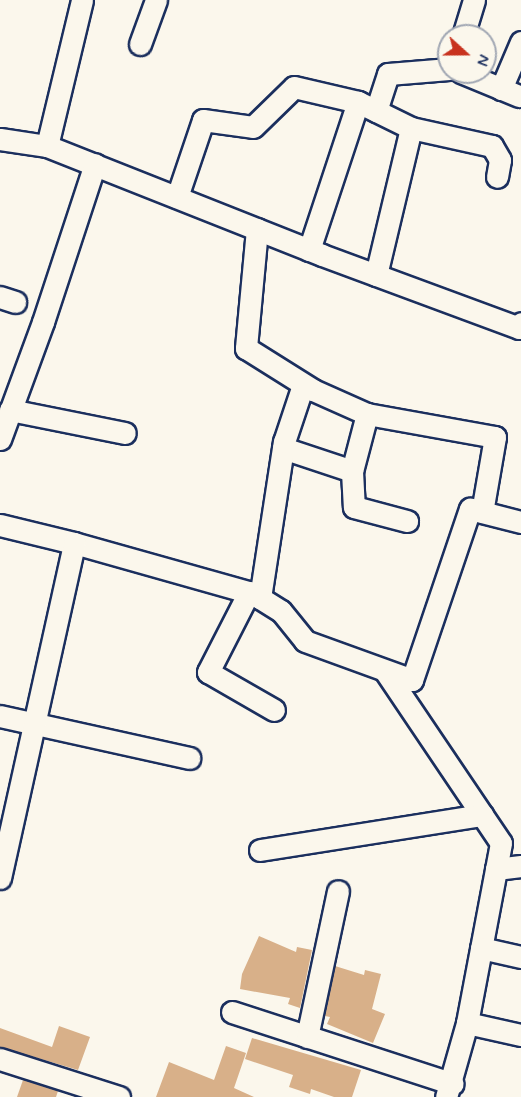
<!DOCTYPE html>
<style>
body{margin:0}
#map{position:relative;width:521px;height:1097px;overflow:hidden;background:#fbf7ec;font-family:Mynerve,sans-serif}
div>[style]{position:absolute}
.building>*{inset:0;background:#d8b089}
.roads{filter:drop-shadow(2px 0 #1b2f5e) drop-shadow(-2px 0 #1b2f5e) drop-shadow(0 2px #1b2f5e) drop-shadow(0 -2px #1b2f5e)}
.street>*{height:21px;margin:-10.5px;padding:0 10.5px;transform-origin:10.5px;border-radius:10.5px;background:#fbf7ec}
span{translate:-50% -50%;white-space:nowrap;text-align:center;line-height:1.15;-webkit-text-stroke:6px #fbf7ec;paint-order:stroke}
.north{position:absolute;left:437px;top:24px;width:60px;height:60px;box-sizing:border-box;background:#fbf7ec;border:2px solid #a1a7b3;border-radius:50%;rotate:111deg;font-size:16px;font-weight:700;line-height:24px;text-align:center;color:#1b2f5e}
.north::after{content:'';display:block;margin:auto;width:21px;height:27px;background:#c8321e;clip-path:polygon(50% 0,100% 100%,50% 72%,0 100%)}
</style>
<div id="map">
<div class="building">
<i style="clip-path:polygon(259px 936px,296px 952px,297px 947px,312px 950px,300px 1008px,288px 1004px,290px 998px,240px 989px,242px 974px)"></i>
<i style="clip-path:polygon(335px 966px,364px 975px,365px 970px,381px 974px,372px 1009px,385px 1014px,373px 1043px,327px 1024px,330px 1017px,325px 1016px)"></i>
<i style="clip-path:polygon(59px 1026px,90px 1037px,78px 1070px,0 1047px,0 1028px,52px 1047px)"></i>
<i style="clip-path:polygon(252px 1038px,361px 1070px,352px 1097px,334px 1097px,311px 1089px,310px 1094px,289px 1087px,293px 1075px,245px 1059px)"></i>
<i style="clip-path:polygon(226px 1046px,246px 1053px,234px 1088px,254px 1097px,156px 1097px,169px 1062px,214px 1080px)"></i>
<i style="clip-path:polygon(23px 1080px,58px 1091px,56px 1097px,17px 1097px)"></i>
</div>
<div class="roads">
<div class="street">
<i style="left:463px;top:36px;width:38px;rotate:-73deg"></i>
<i style="left:140px;top:44px;width:47px;rotate:-70deg"></i>
<i style="left:461px;top:72px;width:63px;rotate:22.5deg"></i>
<i style="left:501px;top:89px;width:51px;rotate:-66.9deg"></i>
<i style="left:376px;top:111px;width:39px;rotate:-72deg"></i>
<i style="left:388px;top:74px;width:61px;rotate:-4.7deg"></i>
<i style="left:0;top:139px;width:48px;rotate:8.5deg"></i>
<i style="left:47px;top:146px;width:150px;rotate:-76.5deg"></i>
<i style="left:47px;top:146px;width:296px;rotate:21.6deg"></i>
<i style="left:322px;top:255px;width:210px;rotate:20.3deg"></i>
<i style="left:519px;top:328px;width:5px;rotate:-68deg"></i>
<i style="left:177px;top:197px;width:81px;rotate:-71.3deg"></i>
<i style="left:203px;top:120px;width:50px;rotate:8deg"></i>
<i style="left:253px;top:127px;width:57px;rotate:-44.3deg"></i>
<i style="left:294px;top:87px;width:66px;rotate:13.2deg"></i>
<i style="left:358px;top:102px;width:59px;rotate:26.1deg"></i>
<i style="left:411px;top:128px;width:83px;rotate:12.5deg"></i>
<i style="left:492px;top:146px;width:16px;rotate:60deg"></i>
<i style="left:500px;top:160px;width:17px;rotate:100deg"></i>
<i style="left:257px;top:229px;width:120px;rotate:95.3deg"></i>
<i style="left:246px;top:348px;width:79px;rotate:32.1deg"></i>
<i style="left:313px;top:390px;width:59px;rotate:24deg"></i>
<i style="left:367px;top:414px;width:130px;rotate:10.2deg"></i>
<i style="left:495px;top:437px;width:76px;rotate:99.8deg"></i>
<i style="left:309px;top:250px;width:156px;rotate:-71.7deg"></i>
<i style="left:376px;top:275px;width:151px;rotate:-76.6deg"></i>
<i style="left:0;top:297px;width:16px;rotate:18deg"></i>
<i style="left:10px;top:410px;width:117px;rotate:11.3deg"></i>
<i style="left:367px;top:414px;width:59px;rotate:104.7deg"></i>
<i style="left:352px;top:471px;width:36px;rotate:87deg"></i>
<i style="left:354px;top:507px;width:55px;rotate:14.8deg"></i>
<i style="left:0;top:439px;width:125px;rotate:-69.8deg"></i>
<i style="left:43px;top:322px;width:166px;rotate:-71.8deg"></i>
<i style="left:283px;top:448px;width:73px;rotate:18.4deg"></i>
<i style="left:0;top:525px;width:76px;rotate:13.7deg"></i>
<i style="left:74px;top:543px;width:185px;rotate:15.7deg"></i>
<i style="left:252px;top:593px;width:34px;rotate:32deg"></i>
<i style="left:281px;top:611px;width:38px;rotate:51deg"></i>
<i style="left:305px;top:641px;width:114px;rotate:20deg"></i>
<i style="left:412px;top:680px;width:181px;rotate:-71.3deg"></i>
<i style="left:470px;top:509px;width:53px;rotate:14.3deg"></i>
<i style="left:249px;top:592px;width:90px;rotate:117.1deg"></i>
<i style="left:208px;top:672px;width:76px;rotate:29.9deg"></i>
<i style="left:260px;top:598px;width:158px;rotate:-81.3deg"></i>
<i style="left:284px;top:442px;width:60px;rotate:-71.6deg"></i>
<i style="left:385px;top:671px;width:207px;rotate:56deg"></i>
<i style="left:501px;top:843px;width:183px;rotate:100.7deg"></i>
<i style="left:467px;top:1023px;width:77px;rotate:105.8deg"></i>
<i style="left:0;top:716px;width:194px;rotate:12.5deg"></i>
<i style="left:260px;top:850px;width:225px;rotate:-9deg"></i>
<i style="left:496px;top:869px;width:25px;rotate:-7deg"></i>
<i style="left:0;top:878px;width:343px;rotate:-77.5deg"></i>
<i style="left:481px;top:948px;width:41px;rotate:12.7deg"></i>
<i style="left:232px;top:1012px;width:232px;rotate:18deg"></i>
<i style="left:467px;top:1023px;width:55px;rotate:12.5deg"></i>
<i style="left:307px;top:1037px;width:149px;rotate:-78deg"></i>
<i style="left:0;top:1059px;width:125px;rotate:17.7deg"></i>
</div>
</div>
<div class="north">N</div>
</div>
